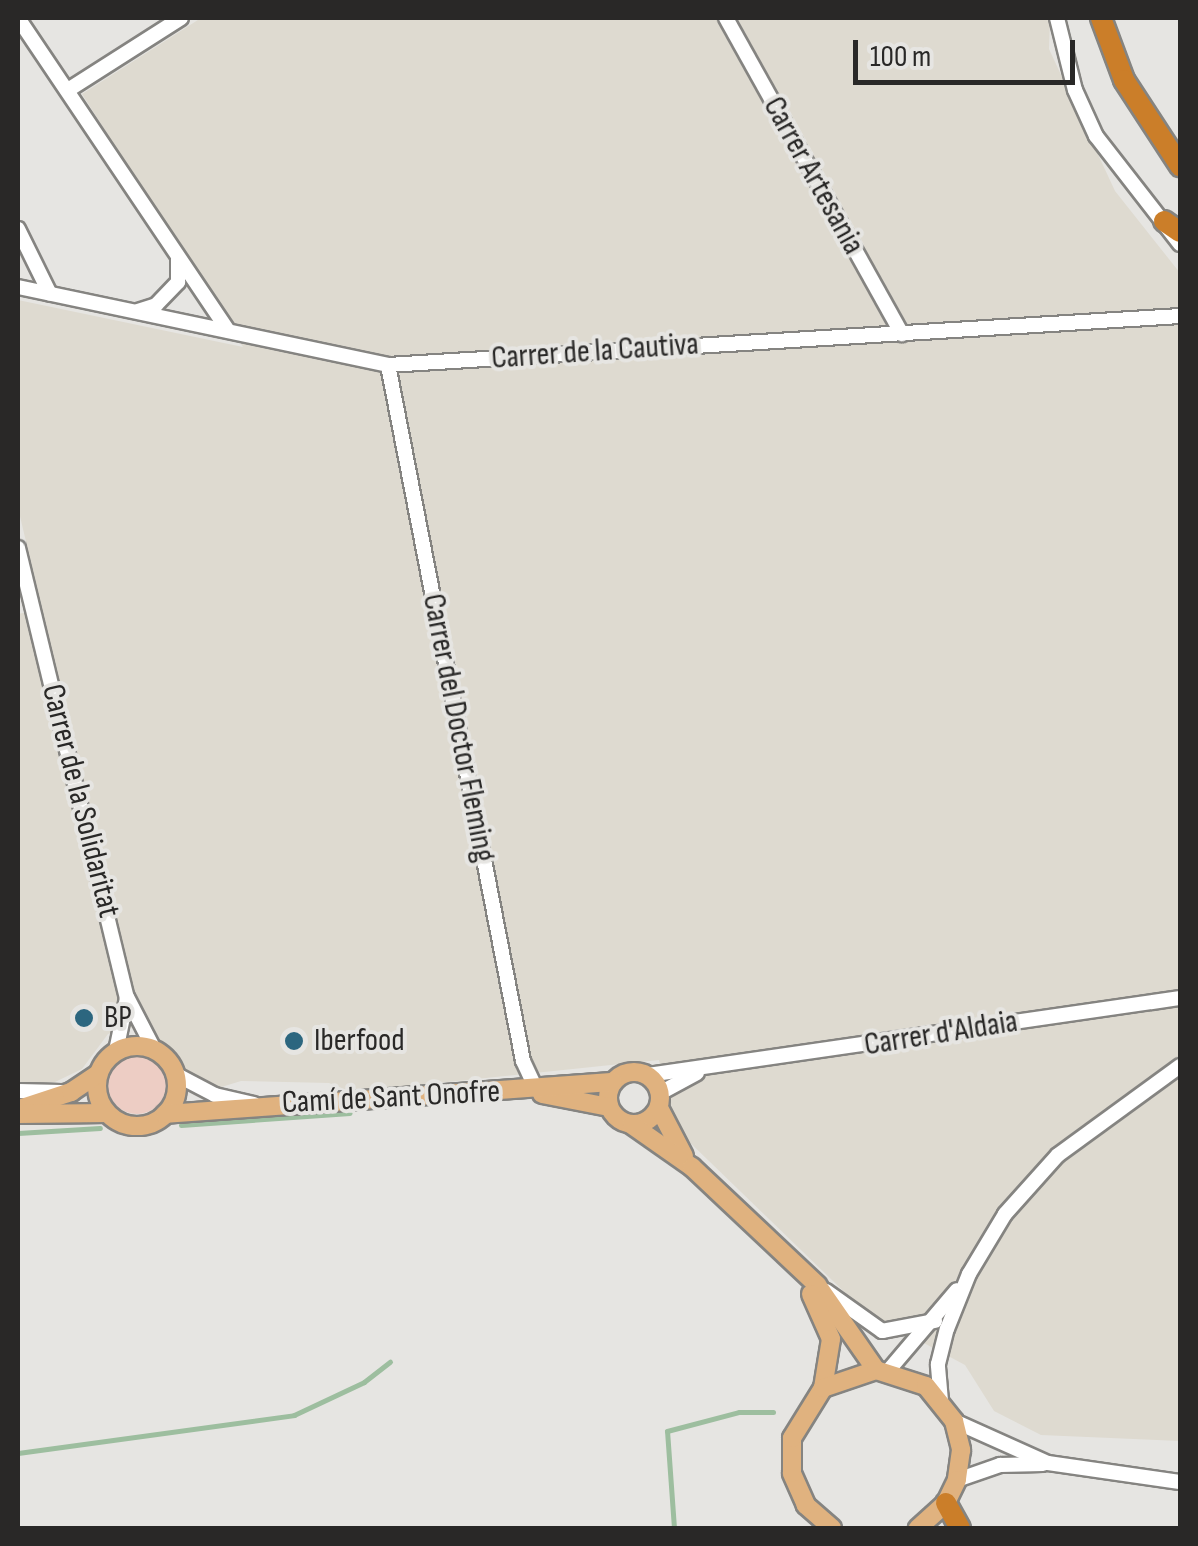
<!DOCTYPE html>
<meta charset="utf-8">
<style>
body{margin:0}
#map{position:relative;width:1198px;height:1546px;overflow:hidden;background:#e6e5e2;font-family:"Sofia Sans Condensed",sans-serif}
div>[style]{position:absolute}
.built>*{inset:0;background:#dedad0}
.green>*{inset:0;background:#edcdc4}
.round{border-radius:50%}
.stream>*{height:5px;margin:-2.5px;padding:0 2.5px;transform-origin:2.5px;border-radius:2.5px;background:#9dbe9f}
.roads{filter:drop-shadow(2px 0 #858481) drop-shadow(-2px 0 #858481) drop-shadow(0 2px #858481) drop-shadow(0 -2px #858481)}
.minor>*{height:14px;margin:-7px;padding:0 7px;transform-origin:7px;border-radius:7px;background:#fff}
.major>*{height:18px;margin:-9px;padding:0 9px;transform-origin:9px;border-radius:9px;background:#e0b27f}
.major>.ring{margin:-9px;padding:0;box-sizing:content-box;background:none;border:18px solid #e0b27f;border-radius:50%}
.highway>*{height:20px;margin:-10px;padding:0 10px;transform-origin:10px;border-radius:10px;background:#cb7e29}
.dots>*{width:28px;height:28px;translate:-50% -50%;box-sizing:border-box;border:5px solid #e6e5e2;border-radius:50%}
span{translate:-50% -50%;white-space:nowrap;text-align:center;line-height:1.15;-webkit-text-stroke:8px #e6e5e2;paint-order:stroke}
.street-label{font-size:32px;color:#292827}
.poi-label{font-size:32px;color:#292827}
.left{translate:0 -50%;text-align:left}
.frame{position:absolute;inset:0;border:20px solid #292827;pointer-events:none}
.scale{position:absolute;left:853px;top:40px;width:222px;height:45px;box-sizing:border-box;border:5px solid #292827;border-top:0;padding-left:12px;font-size:30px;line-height:35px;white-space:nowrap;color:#292827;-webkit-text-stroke:8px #e6e5e2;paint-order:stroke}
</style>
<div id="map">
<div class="built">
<i style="clip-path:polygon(201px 18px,1050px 18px,1049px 49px,1115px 191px,1180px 273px,1180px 1441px,1041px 1435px,994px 1411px,965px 1365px,864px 1311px,678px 1131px,659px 1060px,352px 1092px,329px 1083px,241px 1081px,215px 1089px,188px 1077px,147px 1024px,108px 1034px,82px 1069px,55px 1082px,18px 1083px,18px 614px,42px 609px,18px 508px,18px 300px,243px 347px,82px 94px)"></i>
</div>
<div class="green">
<i class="round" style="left:108px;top:1056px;width:58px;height:58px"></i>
</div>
<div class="stream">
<i style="left:181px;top:1125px;width:169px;rotate:-4.1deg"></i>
<i style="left:18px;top:1133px;width:82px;rotate:-3.5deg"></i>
<i style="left:18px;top:1453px;width:279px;rotate:-7.8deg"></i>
<i style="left:294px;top:1415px;width:77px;rotate:-25.2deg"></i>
<i style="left:364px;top:1382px;width:33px;rotate:-38deg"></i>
<i style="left:674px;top:1528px;width:97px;rotate:-94.1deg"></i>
<i style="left:667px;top:1431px;width:74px;rotate:-14.8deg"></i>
<i style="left:739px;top:1412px;width:34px"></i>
</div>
<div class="roads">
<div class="minor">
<i style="left:18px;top:18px;width:377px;rotate:56.1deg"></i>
<i style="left:726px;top:18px;width:362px;rotate:60.9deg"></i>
<i style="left:1057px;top:18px;width:74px;rotate:76deg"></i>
<i style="left:1075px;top:90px;width:51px;rotate:65.5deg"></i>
<i style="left:1096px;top:136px;width:137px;rotate:52.1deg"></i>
<i style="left:68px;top:90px;width:134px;rotate:-32.5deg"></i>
<i style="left:18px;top:229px;width:72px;rotate:63.8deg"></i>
<i style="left:18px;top:287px;width:378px;rotate:11.9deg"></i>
<i style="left:388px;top:365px;width:794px;rotate:-3.54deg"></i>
<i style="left:138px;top:311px;width:19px;rotate:-18deg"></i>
<i style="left:156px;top:305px;width:32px;rotate:-46deg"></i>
<i style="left:178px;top:282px;width:23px;rotate:-90deg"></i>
<i style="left:388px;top:365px;width:709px;rotate:79.02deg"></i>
<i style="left:523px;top:1061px;width:31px;rotate:65deg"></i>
<i style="left:18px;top:548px;width:462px;rotate:76.4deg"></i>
<i style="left:127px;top:997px;width:59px;rotate:62.6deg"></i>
<i style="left:116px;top:1051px;width:54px;rotate:-78.3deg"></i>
<i style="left:175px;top:1074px;width:45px;rotate:27.7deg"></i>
<i style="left:215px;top:1095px;width:40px;rotate:13deg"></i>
<i style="left:648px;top:1075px;width:538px;rotate:-8.24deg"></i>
<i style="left:18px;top:1091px;width:43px;rotate:1.3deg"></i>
<i style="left:660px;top:1093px;width:42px;rotate:-28.4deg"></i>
<i style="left:826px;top:1291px;width:69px;rotate:35.5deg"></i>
<i style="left:882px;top:1331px;width:54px;rotate:-10.7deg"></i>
<i style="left:888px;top:1371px;width:106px;rotate:-49.6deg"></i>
<i style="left:941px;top:1401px;width:37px;rotate:-95deg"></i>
<i style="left:938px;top:1364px;width:36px;rotate:-76deg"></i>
<i style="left:947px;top:1329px;width:59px;rotate:-68.2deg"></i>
<i style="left:969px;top:1274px;width:70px;rotate:-59deg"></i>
<i style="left:1005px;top:1214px;width:79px;rotate:-48.1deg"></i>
<i style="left:1058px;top:1155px;width:151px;rotate:-36.1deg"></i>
<i style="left:954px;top:1421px;width:103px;rotate:24.1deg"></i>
<i style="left:1048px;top:1463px;width:133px;rotate:8.2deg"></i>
<i style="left:957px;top:1480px;width:46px;rotate:-19.2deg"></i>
<i style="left:1000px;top:1465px;width:43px;rotate:-1.3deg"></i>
</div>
<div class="major">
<i class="ring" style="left:97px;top:1046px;width:62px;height:62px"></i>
<i class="ring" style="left:608px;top:1072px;width:34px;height:34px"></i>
<i style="left:542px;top:1094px;width:68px;rotate:11deg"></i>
<i style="left:22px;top:1108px;width:52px;rotate:-18.1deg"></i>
<i style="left:71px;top:1092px;width:32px;rotate:-34deg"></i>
<i style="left:659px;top:1108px;width:54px;rotate:62.5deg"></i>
<i style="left:18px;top:1114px;width:89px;rotate:-0.6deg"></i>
<i style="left:165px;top:1114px;width:449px;rotate:-4.1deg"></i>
<i style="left:632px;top:1125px;width:73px;rotate:35deg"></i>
<i style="left:692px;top:1167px;width:172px;rotate:43.3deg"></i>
<i style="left:817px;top:1285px;width:103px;rotate:55.2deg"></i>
<i style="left:811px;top:1294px;width:49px;rotate:66deg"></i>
<i style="left:831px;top:1339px;width:50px;rotate:99.3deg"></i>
<i style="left:832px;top:1528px;width:35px;rotate:-139deg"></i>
<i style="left:806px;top:1505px;width:35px;rotate:-114deg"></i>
<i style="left:792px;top:1473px;width:35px;rotate:-90deg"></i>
<i style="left:792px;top:1438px;width:59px;rotate:-58.2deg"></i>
<i style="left:823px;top:1388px;width:56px;rotate:-18.8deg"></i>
<i style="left:876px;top:1370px;width:52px;rotate:17.7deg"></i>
<i style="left:926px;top:1386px;width:45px;rotate:51.3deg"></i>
<i style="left:954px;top:1421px;width:30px;rotate:76deg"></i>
<i style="left:961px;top:1450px;width:30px;rotate:98deg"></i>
<i style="left:957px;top:1480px;width:25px;rotate:116deg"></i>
<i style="left:946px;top:1503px;width:38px;rotate:138deg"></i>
</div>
<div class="highway">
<i style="left:1101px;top:18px;width:66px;rotate:69.6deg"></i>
<i style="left:1124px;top:80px;width:103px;rotate:56.9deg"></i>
<i style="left:1164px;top:221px;width:19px;rotate:35deg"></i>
<i style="left:946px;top:1503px;width:29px;rotate:61deg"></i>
</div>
</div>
<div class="dots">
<i style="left:84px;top:1018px;background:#2c667f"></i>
<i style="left:294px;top:1041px;background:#2c667f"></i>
</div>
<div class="street-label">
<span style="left:813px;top:176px;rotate:61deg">Carrer Artesania</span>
<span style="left:595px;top:352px;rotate:-4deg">Carrer de la Cautiva</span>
<span style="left:458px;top:728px;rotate:79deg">Carrer del Doctor Fleming</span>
<span style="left:80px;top:801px;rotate:76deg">Carrer de la Solidaritat</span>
<span style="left:941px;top:1034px;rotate:-9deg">Carrer d'Aldaia</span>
<span style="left:391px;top:1098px;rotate:-3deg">Camí de Sant Onofre</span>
</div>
<div class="poi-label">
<span class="left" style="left:104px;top:1018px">BP</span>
<span class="left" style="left:314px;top:1041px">Iberfood</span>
</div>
<div class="frame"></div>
<div class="scale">100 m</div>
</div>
